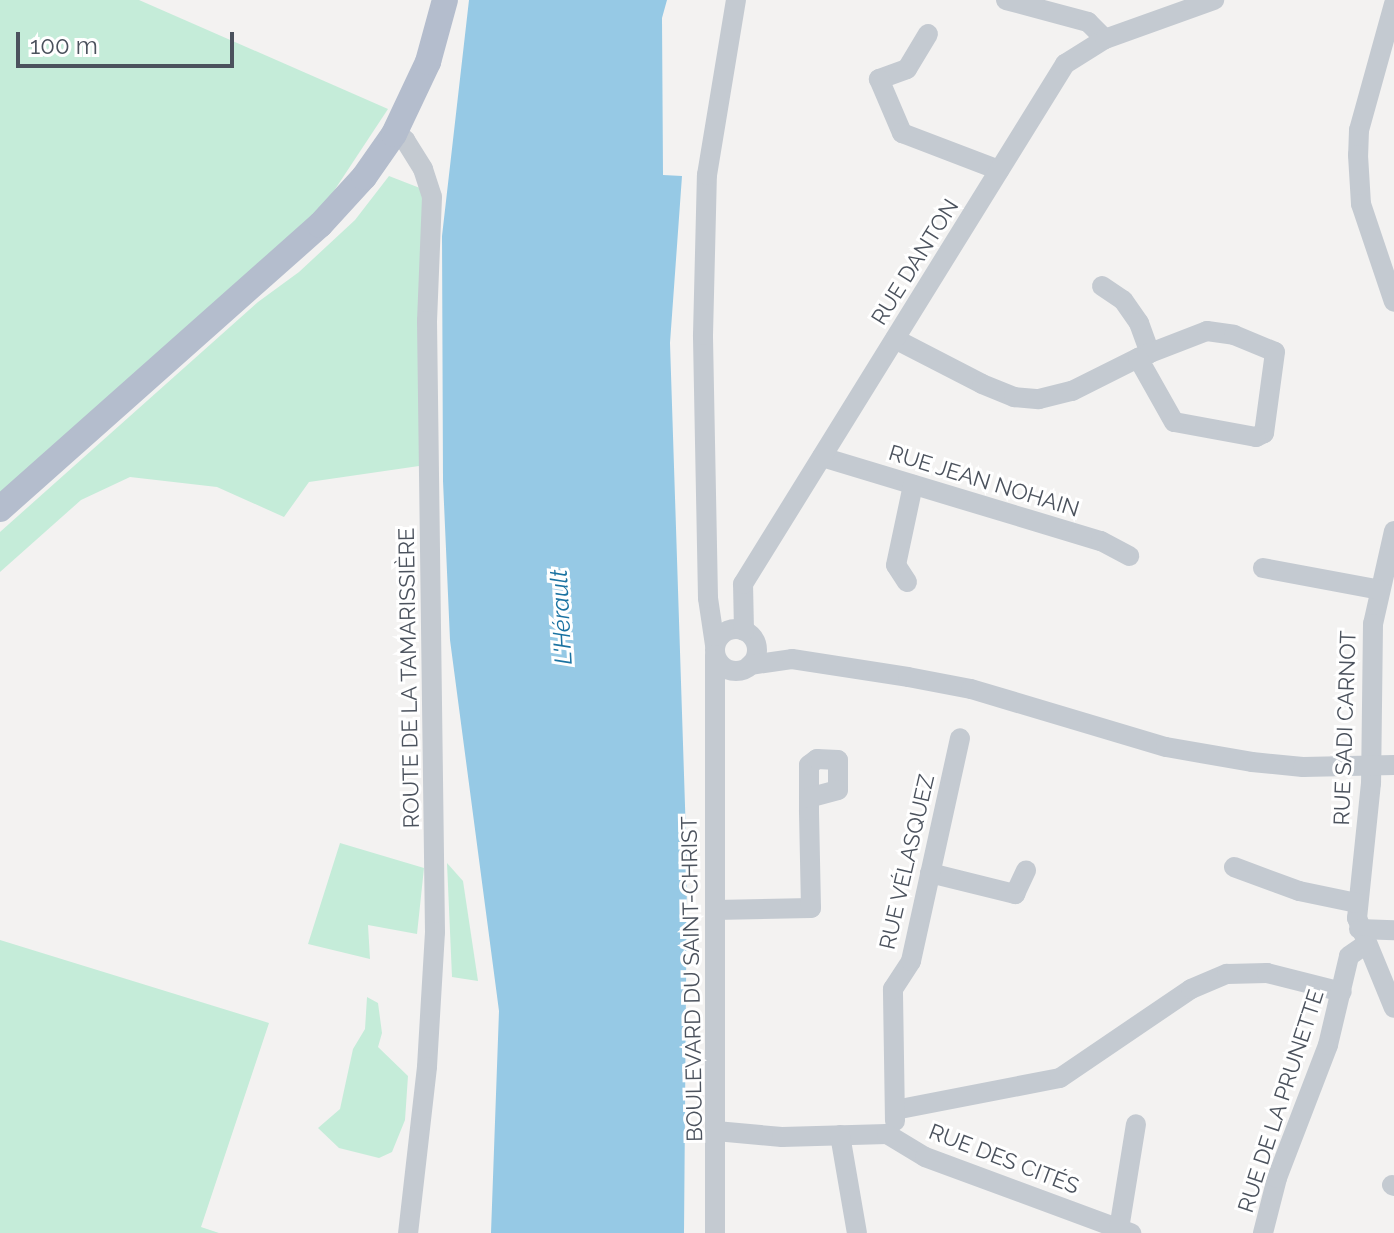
<!DOCTYPE html>
<meta charset="utf-8">
<style>
body{margin:0}
#map{position:relative;width:1394px;height:1233px;overflow:hidden;background:#f3f2f1;font-family:Raleway,sans-serif}
div>[style]{position:absolute}
.green>*{inset:0;background:#c5ecd9}
.water>*{inset:0;background:#96c9e5}
.minor>*{height:20px;margin:-10px;padding:0 10px;transform-origin:10px;border-radius:10px;background:#c4cad1}
.minor>.ring{margin:-10px;padding:0;box-sizing:content-box;background:none;border:20px solid #c4cad1;border-radius:50%}
.major>*{height:26px;margin:-13px;padding:0 13px;transform-origin:13px;border-radius:13px;background:#b4bdcd}
span{translate:-50% -50%;white-space:nowrap;text-align:center;line-height:1.15;-webkit-text-stroke:6px #fff;paint-order:stroke}
.street-label{font-size:22px;color:#4b525d}
.water-label{font-size:24px;color:#1a72a1;font-style:italic}
.scale{position:absolute;left:16px;top:32px;width:218px;height:36px;box-sizing:border-box;border:4px solid #4b525d;border-top:0;padding-left:10px;font-size:24px;line-height:28px;white-space:nowrap;color:#4b525d;-webkit-text-stroke:6px #fff;paint-order:stroke}
</style>
<div id="map">
<div class="green">
<i style="clip-path:polygon(0 0,139px 0,388px 109px,324px 206px,0 497px)"></i>
<i style="clip-path:polygon(389px 176px,425px 190px,419px 466px,309px 482px,284px 517px,217px 487px,130px 477px,81px 500px,0 572px,0 532px,258px 302px,299px 272px,355px 220px)"></i>
<i style="clip-path:polygon(340px 843px,424px 868px,417px 934px,368px 925px,370px 959px,308px 944px)"></i>
<i style="clip-path:polygon(447px 863px,463px 881px,478px 981px,452px 977px)"></i>
<i style="clip-path:polygon(0 940px,269px 1023px,201px 1227px,219px 1233px,0 1233px)"></i>
<i style="clip-path:polygon(367px 997px,378px 1003px,382px 1033px,378px 1047px,408px 1076px,405px 1120px,392px 1152px,379px 1158px,339px 1148px,318px 1128px,340px 1109px,353px 1049px,365px 1029px)"></i>
</div>
<div class="water">
<i style="clip-path:polygon(469px 0,667px 0,662px 18px,663px 175px,682px 176px,670px 343px,687px 867px,684px 1233px,491px 1233px,499px 1011px,450px 640px,443px 481px,442px 236px)"></i>
</div>
<div class="minor">
<i style="left:1006px;top:0;width:85px;rotate:15deg"></i>
<i style="left:1088px;top:22px;width:24px;rotate:45deg"></i>
<i style="left:1394px;top:4px;width:131px;rotate:105.5deg"></i>
<i style="left:1359px;top:130px;width:25px;rotate:92deg"></i>
<i style="left:1358px;top:155px;width:49px;rotate:86.5deg"></i>
<i style="left:1361px;top:204px;width:103px;rotate:71.4deg"></i>
<i style="left:928px;top:34px;width:41px;rotate:121deg"></i>
<i style="left:907px;top:69px;width:30px;rotate:160deg"></i>
<i style="left:879px;top:79px;width:59px;rotate:66.9deg"></i>
<i style="left:902px;top:133px;width:104px;rotate:20.9deg"></i>
<i style="left:394px;top:134px;width:13px;rotate:29deg"></i>
<i style="left:405px;top:140px;width:34px;rotate:58deg"></i>
<i style="left:423px;top:169px;width:29px;rotate:72deg"></i>
<i style="left:432px;top:197px;width:124px;rotate:92.3deg"></i>
<i style="left:427px;top:321px;width:611px;rotate:89.25deg"></i>
<i style="left:435px;top:932px;width:135px;rotate:93.4deg"></i>
<i style="left:427px;top:1067px;width:167px;rotate:96.5deg"></i>
<i style="left:1102px;top:286px;width:25px;rotate:34deg"></i>
<i style="left:1123px;top:300px;width:28px;rotate:55deg"></i>
<i style="left:1139px;top:323px;width:32px;rotate:70deg"></i>
<i style="left:895px;top:339px;width:98px;rotate:27.3deg"></i>
<i style="left:982px;top:384px;width:35px;rotate:22deg"></i>
<i style="left:1014px;top:397px;width:25px;rotate:5deg"></i>
<i style="left:1039px;top:399px;width:34px;rotate:-14deg"></i>
<i style="left:1072px;top:391px;width:74px;rotate:-26.6deg"></i>
<i style="left:1138px;top:358px;width:13px;rotate:-23deg"></i>
<i style="left:1150px;top:353px;width:61px;rotate:-21.1deg"></i>
<i style="left:1207px;top:331px;width:27px;rotate:8deg"></i>
<i style="left:1234px;top:335px;width:44px;rotate:22.5deg"></i>
<i style="left:1275px;top:352px;width:82px;rotate:97.7deg"></i>
<i style="left:1264px;top:433px;width:9px;rotate:153deg"></i>
<i style="left:1256px;top:437px;width:83px;rotate:-169.6deg"></i>
<i style="left:1174px;top:422px;width:73px;rotate:-119.4deg"></i>
<i style="left:822px;top:457px;width:291px;rotate:16.8deg"></i>
<i style="left:1101px;top:541px;width:32px;rotate:28deg"></i>
<i style="left:1394px;top:531px;width:95px;rotate:102.7deg"></i>
<i style="left:1373px;top:624px;width:159px;rotate:90.7deg"></i>
<i style="left:1371px;top:783px;width:136px;rotate:95.9deg"></i>
<i style="left:1357px;top:918px;width:97px;rotate:67.7deg"></i>
<i style="left:1263px;top:568px;width:119px;rotate:10.6deg"></i>
<i style="left:907px;top:582px;width:20px;rotate:-123deg"></i>
<i style="left:896px;top:565px;width:82px;rotate:-78deg"></i>
<i class="ring" style="left:715px;top:629px;width:22px;height:22px"></i>
<i style="left:744px;top:631px;width:47px;rotate:-91.2deg"></i>
<i style="left:743px;top:584px;width:612px;rotate:-58.23deg"></i>
<i style="left:1065px;top:64px;width:47px;rotate:-32deg"></i>
<i style="left:1105px;top:39px;width:116px;rotate:-19.7deg"></i>
<i style="left:715px;top:645px;width:48px;rotate:-98.5deg"></i>
<i style="left:708px;top:598px;width:263px;rotate:-91.1deg"></i>
<i style="left:703px;top:335px;width:160px;rotate:-88.6deg"></i>
<i style="left:707px;top:175px;width:177px;rotate:-80.6deg"></i>
<i style="left:750px;top:665px;width:42px;rotate:-8.1deg"></i>
<i style="left:792px;top:659px;width:117px;rotate:8.8deg"></i>
<i style="left:908px;top:677px;width:64px;rotate:10.8deg"></i>
<i style="left:971px;top:689px;width:203px;rotate:16.6deg"></i>
<i style="left:1166px;top:747px;width:87px;rotate:9.9deg"></i>
<i style="left:1252px;top:762px;width:51px;rotate:5.6deg"></i>
<i style="left:1303px;top:767px;width:91px;rotate:-1.3deg"></i>
<i style="left:1234px;top:867px;width:69px;rotate:20.3deg"></i>
<i style="left:1299px;top:891px;width:59px;rotate:11.7deg"></i>
<i style="left:930px;top:873px;width:88px;rotate:13.9deg"></i>
<i style="left:1015px;top:894px;width:26px;rotate:-65deg"></i>
<i style="left:715px;top:910px;width:96px;rotate:-1.2deg"></i>
<i style="left:811px;top:908px;width:98px;rotate:-91.2deg"></i>
<i style="left:809px;top:810px;width:45px;rotate:-90deg"></i>
<i style="left:809px;top:765px;width:10px;rotate:-37deg"></i>
<i style="left:817px;top:759px;width:21px;rotate:3deg"></i>
<i style="left:838px;top:760px;width:30px;rotate:90deg"></i>
<i style="left:838px;top:790px;width:30px;rotate:165deg"></i>
<i style="left:1359px;top:929px;width:35px;rotate:2deg"></i>
<i style="left:895px;top:1110px;width:168px;rotate:-11deg"></i>
<i style="left:1060px;top:1078px;width:158px;rotate:-34.2deg"></i>
<i style="left:1191px;top:989px;width:39px;rotate:-23deg"></i>
<i style="left:1227px;top:974px;width:40px;rotate:-1.4deg"></i>
<i style="left:1267px;top:973px;width:77px;rotate:14.2deg"></i>
<i style="left:895px;top:1121px;width:132px;rotate:-90.9deg"></i>
<i style="left:893px;top:989px;width:33px;rotate:-57deg"></i>
<i style="left:911px;top:961px;width:228px;rotate:-77.6deg"></i>
<i style="left:716px;top:1131px;width:66px;rotate:5.2deg"></i>
<i style="left:782px;top:1137px;width:105px;rotate:-1.6deg"></i>
<i style="left:887px;top:1134px;width:44px;rotate:31.2deg"></i>
<i style="left:925px;top:1157px;width:220px;rotate:20.3deg"></i>
<i style="left:840px;top:1135px;width:99px;rotate:80.2deg"></i>
<i style="left:1392px;top:1185px;width:2px;rotate:27deg"></i>
<i style="left:1119px;top:1229px;width:106px;rotate:-80.8deg"></i>
<i style="left:715px;top:1233px;width:578px;rotate:-90deg"></i>
<i style="left:1263px;top:1233px;width:57px;rotate:-75.7deg"></i>
<i style="left:1277px;top:1178px;width:142px;rotate:-69deg"></i>
<i style="left:1328px;top:1045px;width:91px;rotate:-76.7deg"></i>
<i style="left:1349px;top:956px;width:19px;rotate:-35deg"></i>
</div>
<div class="major">
<i style="left:0;top:509px;width:428px;rotate:-41.6deg"></i>
<i style="left:320px;top:225px;width:65px;rotate:-47.5deg"></i>
<i style="left:364px;top:177px;width:52px;rotate:-55.1deg"></i>
<i style="left:394px;top:134px;width:80px;rotate:-64.7deg"></i>
<i style="left:428px;top:62px;width:64px;rotate:-74.7deg"></i>
</div>
<div class="street-label">
<span style="left:915px;top:262px;rotate:-58deg">RUE DANTON</span>
<span style="left:984px;top:481px;rotate:17deg">RUE JEAN NOHAIN</span>
<span style="left:409px;top:678px;rotate:-91deg">ROUTE DE LA TAMARISSIÈRE</span>
<span style="left:1345px;top:728px;rotate:-88deg">RUE SADI CARNOT</span>
<span style="left:907px;top:862px;rotate:-77deg">RUE VÉLASQUEZ</span>
<span style="left:692px;top:979px;rotate:-91deg">BOULEVARD DU SAINT-CHRIST</span>
<span style="left:1281px;top:1101px;rotate:-72deg">RUE DE LA PRUNETTE</span>
<span style="left:1004px;top:1159px;rotate:21deg">RUE DES CITÉS</span>
</div>
<div class="water-label">
<span style="left:561px;top:617px;rotate:-93deg">L'Hérault</span>
</div>
<div class="scale">100 m</div>
</div>
